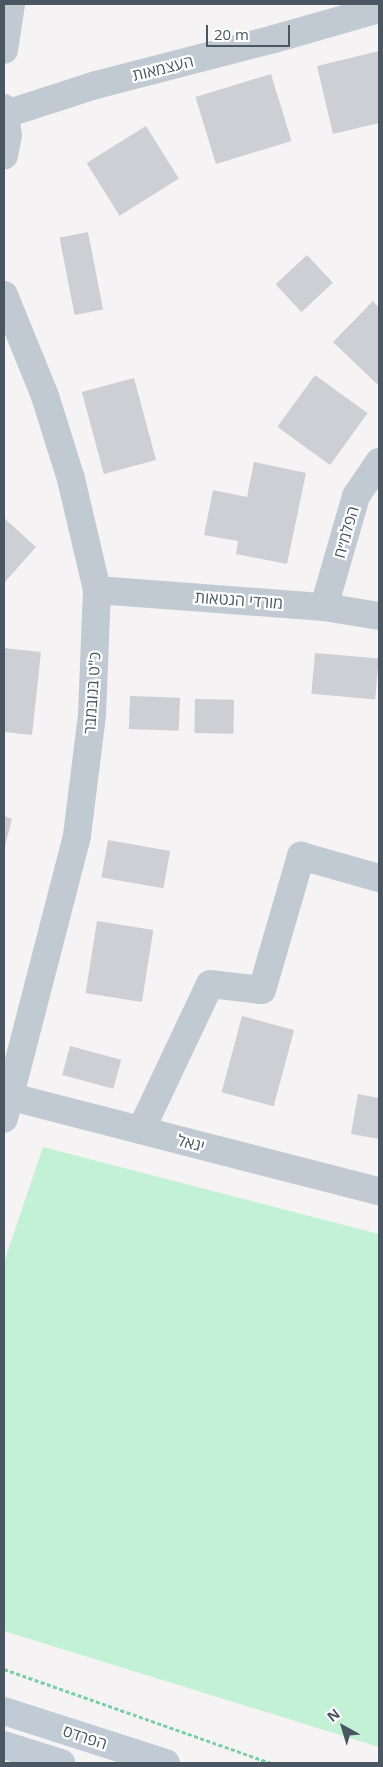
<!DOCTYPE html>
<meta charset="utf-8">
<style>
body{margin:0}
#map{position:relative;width:383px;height:1767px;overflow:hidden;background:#f5f3f3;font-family:"Open Sans","Noto Sans Hebrew",sans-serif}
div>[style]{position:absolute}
.green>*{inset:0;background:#c3f1d5}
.building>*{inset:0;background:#cdcfd5;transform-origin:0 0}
.path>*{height:3px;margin-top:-1.5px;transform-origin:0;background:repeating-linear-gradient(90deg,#7ad0a6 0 4px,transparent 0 6.5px)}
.minor>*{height:28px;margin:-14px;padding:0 14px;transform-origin:14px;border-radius:14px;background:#c1cad2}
.tertiary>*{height:28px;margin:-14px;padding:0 14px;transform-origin:14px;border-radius:14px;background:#c1cad2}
.secondary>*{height:28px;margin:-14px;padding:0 14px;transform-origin:14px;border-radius:14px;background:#c1cbd6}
span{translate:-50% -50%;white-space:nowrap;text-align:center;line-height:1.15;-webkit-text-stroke:4.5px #fff;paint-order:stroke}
.street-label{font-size:16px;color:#4a5661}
.frame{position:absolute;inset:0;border:5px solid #4a5661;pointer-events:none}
.north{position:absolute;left:318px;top:1702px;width:50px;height:50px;-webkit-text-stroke:4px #fff;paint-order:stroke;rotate:321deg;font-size:14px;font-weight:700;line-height:20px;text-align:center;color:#4a5661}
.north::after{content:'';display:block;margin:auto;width:18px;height:22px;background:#4a5661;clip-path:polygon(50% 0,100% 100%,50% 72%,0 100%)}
.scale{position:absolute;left:206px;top:25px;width:84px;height:22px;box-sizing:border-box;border:2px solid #4a5661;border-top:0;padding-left:6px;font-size:15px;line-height:18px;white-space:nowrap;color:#4a5661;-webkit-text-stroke:4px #fff;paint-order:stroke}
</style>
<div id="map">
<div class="green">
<i style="clip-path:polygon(43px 1147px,379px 1234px,379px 1747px,4px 1631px,4px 1262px)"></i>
</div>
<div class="building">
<i style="clip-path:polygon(379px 51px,379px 123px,333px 134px,317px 66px)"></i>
<i style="left:271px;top:74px;width:70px;height:79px;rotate:73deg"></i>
<i style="left:146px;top:126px;width:62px;height:70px;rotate:58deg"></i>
<i style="left:88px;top:232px;width:79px;height:29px;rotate:79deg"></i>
<i style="left:307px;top:255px;width:38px;height:43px;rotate:47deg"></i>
<i style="clip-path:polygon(373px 301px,379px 308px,379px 382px,377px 384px,333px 342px)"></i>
<i style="left:315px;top:375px;width:65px;height:64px;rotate:36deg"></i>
<i style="left:134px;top:378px;width:85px;height:54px;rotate:75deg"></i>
<i style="clip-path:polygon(254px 462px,306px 473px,287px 564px,236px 554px,238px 541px,204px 535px,213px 490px,247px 497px)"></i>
<i style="clip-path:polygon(4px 518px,36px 547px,4px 583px)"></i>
<i style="clip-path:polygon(4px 648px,41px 652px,32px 735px,4px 732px)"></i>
<i style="left:315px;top:653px;width:64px;height:41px;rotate:5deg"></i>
<i style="left:130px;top:696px;width:50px;height:33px;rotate:2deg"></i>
<i style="left:195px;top:699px;width:39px;height:34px;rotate:1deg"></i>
<i style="clip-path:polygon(4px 816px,12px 819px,4px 850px)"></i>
<i style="left:108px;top:840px;width:63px;height:38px;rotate:10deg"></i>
<i style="left:97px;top:921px;width:57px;height:73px;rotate:9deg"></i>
<i style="left:242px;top:1016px;width:54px;height:79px;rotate:15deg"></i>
<i style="left:70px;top:1046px;width:53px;height:30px;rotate:15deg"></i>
<i style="clip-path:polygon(358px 1094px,379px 1098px,379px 1139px,351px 1134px)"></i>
</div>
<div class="path">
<i style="left:4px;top:1669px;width:283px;rotate:19.4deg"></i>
</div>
<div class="minor">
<i style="left:4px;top:50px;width:47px;rotate:-81.3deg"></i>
<i style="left:4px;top:295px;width:109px;rotate:67.9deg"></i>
<i style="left:45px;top:396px;width:87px;rotate:72.6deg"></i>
<i style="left:71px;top:479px;width:114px;rotate:76.8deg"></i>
<i style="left:97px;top:590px;width:125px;rotate:92.3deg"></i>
<i style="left:92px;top:715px;width:122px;rotate:97.1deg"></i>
<i style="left:77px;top:836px;width:292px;rotate:104.5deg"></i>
<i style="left:97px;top:590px;width:228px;rotate:4.3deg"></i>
<i style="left:324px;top:607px;width:56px;rotate:9.3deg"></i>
<i style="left:324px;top:607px;width:116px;rotate:-73.9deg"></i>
<i style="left:356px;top:496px;width:41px;rotate:-55.9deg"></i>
<i style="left:4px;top:1095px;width:387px;rotate:14.4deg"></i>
<i style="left:141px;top:1130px;width:161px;rotate:-64.7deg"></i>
<i style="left:210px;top:984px;width:52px;rotate:6.6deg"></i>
<i style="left:262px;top:990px;width:140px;rotate:-73.8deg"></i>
<i style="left:301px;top:856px;width:81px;rotate:15.8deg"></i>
</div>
<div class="tertiary">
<i style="left:4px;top:108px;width:27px;rotate:82deg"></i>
<i style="left:8px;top:135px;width:21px;rotate:101deg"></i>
<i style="left:6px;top:114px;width:95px;rotate:-17.9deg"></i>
<i style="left:96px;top:85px;width:184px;rotate:-14.5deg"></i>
<i style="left:274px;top:39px;width:109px;rotate:-15.9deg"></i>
</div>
<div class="secondary">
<i style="left:4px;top:1711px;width:170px;rotate:17.8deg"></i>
<i style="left:4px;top:1745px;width:60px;rotate:17.5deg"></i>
</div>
<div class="street-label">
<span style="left:163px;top:68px;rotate:-14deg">העצמאות</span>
<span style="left:346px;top:532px;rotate:-74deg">הפלמ״ח</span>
<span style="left:239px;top:600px;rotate:4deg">מורדי הגטאות</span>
<span style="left:92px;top:693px;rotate:-86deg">כ"ט בנובמבר</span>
<span style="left:191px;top:1143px;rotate:14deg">יגאל</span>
<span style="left:85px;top:1737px;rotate:18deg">הפרדס</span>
</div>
<div class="frame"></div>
<div class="north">N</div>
<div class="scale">20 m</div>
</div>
